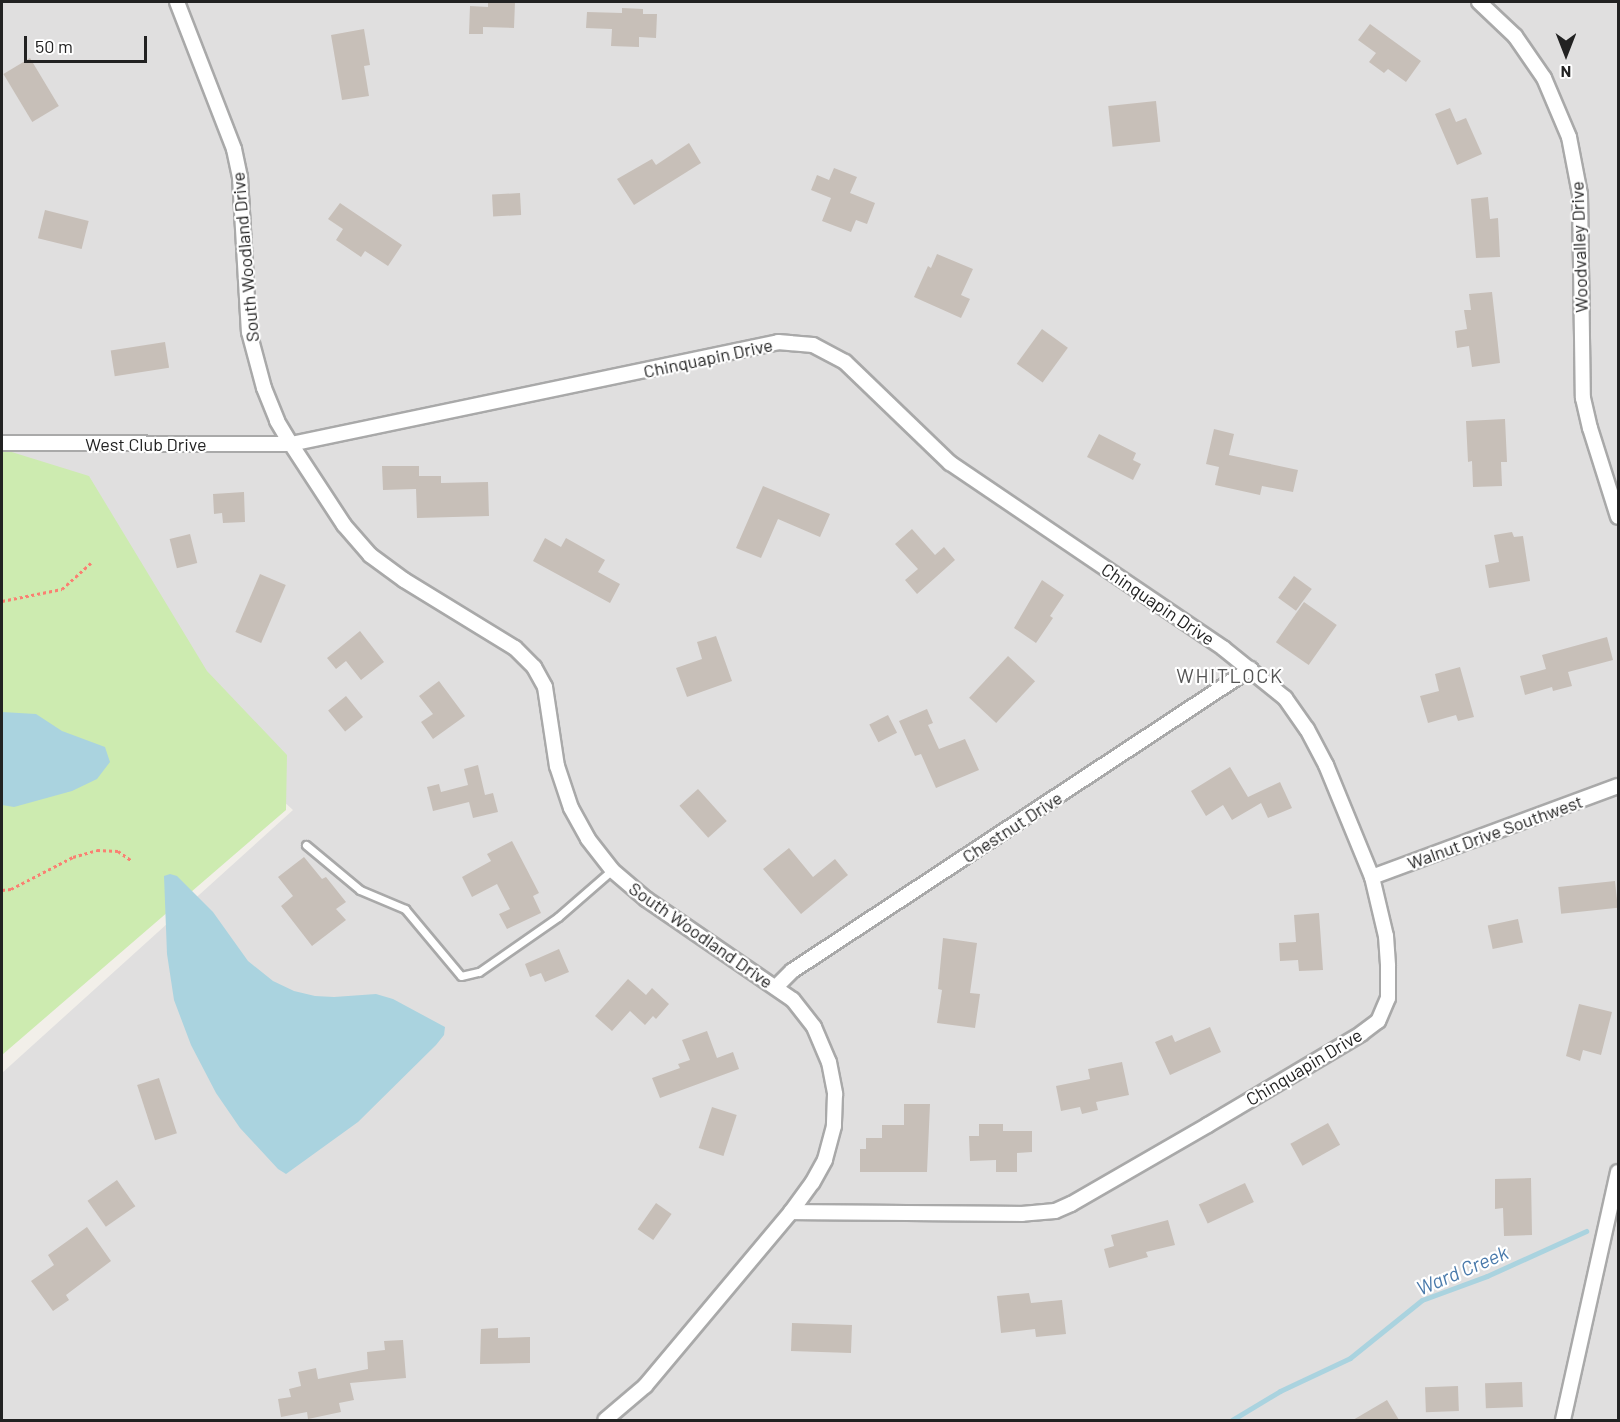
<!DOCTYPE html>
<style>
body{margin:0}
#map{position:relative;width:1620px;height:1422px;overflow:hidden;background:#f2efe9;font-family:Barlow,sans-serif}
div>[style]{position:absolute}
.residential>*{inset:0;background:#e0dfdf}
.grass>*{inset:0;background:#cdebb0}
.water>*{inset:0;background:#aad3df}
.stream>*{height:5px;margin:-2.5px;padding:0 2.5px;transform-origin:2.5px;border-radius:2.5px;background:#aad3df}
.building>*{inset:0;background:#c7bfb8;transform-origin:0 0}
.path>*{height:3px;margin-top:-1.5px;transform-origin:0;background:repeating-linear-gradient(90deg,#fa8072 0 3px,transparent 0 6px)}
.roads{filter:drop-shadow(2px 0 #a9a9a9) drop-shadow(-2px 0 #a9a9a9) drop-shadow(0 2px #a9a9a9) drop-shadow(0 -2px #a9a9a9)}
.lane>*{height:7px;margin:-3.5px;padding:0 3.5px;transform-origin:3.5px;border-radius:3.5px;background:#fff}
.street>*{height:14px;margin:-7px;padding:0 7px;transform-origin:7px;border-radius:7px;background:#fff}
span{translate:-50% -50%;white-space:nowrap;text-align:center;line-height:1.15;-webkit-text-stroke:4.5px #fff;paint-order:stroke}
.street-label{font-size:18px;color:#222}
.neighbourhood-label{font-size:20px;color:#555;letter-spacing:1.5px}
.water-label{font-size:20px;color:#4a7aab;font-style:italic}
.frame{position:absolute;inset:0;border:3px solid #222;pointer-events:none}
.north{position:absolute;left:1536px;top:24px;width:60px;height:60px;-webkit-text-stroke:4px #fff;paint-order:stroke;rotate:180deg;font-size:16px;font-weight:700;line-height:24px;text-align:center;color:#222}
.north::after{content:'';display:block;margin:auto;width:21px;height:27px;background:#222;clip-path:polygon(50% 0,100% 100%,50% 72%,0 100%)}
.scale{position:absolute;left:24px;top:36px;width:123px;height:27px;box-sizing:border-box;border:3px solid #222;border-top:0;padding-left:8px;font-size:18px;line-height:21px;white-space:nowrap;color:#222;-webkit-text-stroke:4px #fff;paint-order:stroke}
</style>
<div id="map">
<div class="residential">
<i style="clip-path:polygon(2px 2px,1618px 2px,1618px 1420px,2px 1420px,2px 1073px,293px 810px,2px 543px)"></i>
</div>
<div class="grass">
<i style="clip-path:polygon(2px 449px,89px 476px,207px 671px,287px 755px,286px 810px,2px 1055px)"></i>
</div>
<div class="water">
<i style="clip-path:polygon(2px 712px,36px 714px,62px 731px,105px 747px,110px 762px,97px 779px,72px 791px,14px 807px,2px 805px)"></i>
<i style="clip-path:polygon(170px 874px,177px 876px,213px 912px,248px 961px,273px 981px,294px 991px,315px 996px,334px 997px,376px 994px,393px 999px,445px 1027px,444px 1035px,436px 1045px,358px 1122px,286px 1174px,278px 1169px,240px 1128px,216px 1093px,191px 1045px,174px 1000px,167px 954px,164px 876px)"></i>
</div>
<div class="stream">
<i style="left:1232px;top:1420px;width:56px;rotate:-31.1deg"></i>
<i style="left:1280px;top:1391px;width:77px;rotate:-25.2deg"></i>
<i style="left:1350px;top:1358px;width:92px;rotate:-38.9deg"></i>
<i style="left:1422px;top:1300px;width:69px;rotate:-20.3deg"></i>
<i style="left:1487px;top:1276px;width:109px;rotate:-24.4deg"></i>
</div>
<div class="building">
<i style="clip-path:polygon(488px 2px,515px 2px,514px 28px,483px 27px,483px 34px,469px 34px,470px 6px,488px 7px)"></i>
<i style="clip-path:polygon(622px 8px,643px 9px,643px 14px,657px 14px,656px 38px,639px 37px,639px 47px,611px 46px,612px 29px,586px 28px,587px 12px,622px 13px)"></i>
<i style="clip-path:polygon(1370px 24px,1421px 61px,1406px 82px,1388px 69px,1384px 73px,1369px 62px,1376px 53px,1358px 40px)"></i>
<i style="clip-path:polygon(364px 29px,370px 65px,364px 66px,369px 96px,342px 100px,331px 35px)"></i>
<i style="left:30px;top:58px;width:56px;height:31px;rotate:59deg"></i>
<i style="left:1156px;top:101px;width:41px;height:48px;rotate:84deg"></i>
<i style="clip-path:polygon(1450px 108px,1456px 122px,1466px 118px,1482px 154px,1457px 165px,1435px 114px)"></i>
<i style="clip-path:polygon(689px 143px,701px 163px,634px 205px,617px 179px,652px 159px,656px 165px)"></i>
<i style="clip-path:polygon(834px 168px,857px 177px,850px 193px,875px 203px,867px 224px,856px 220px,851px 232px,822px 221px,831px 198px,811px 190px,817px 175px,829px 180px)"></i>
<i style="left:520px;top:193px;width:22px;height:28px;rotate:87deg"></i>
<i style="clip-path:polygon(1488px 197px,1490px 219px,1498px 218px,1500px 257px,1476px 258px,1471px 199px)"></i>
<i style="clip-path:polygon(340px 203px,402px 245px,388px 266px,365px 251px,361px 257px,336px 240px,343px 229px,328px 219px)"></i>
<i style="left:45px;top:210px;width:45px;height:29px;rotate:14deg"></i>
<i style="clip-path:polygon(937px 254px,973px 269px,961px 295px,970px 299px,961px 318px,914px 297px,928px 266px,931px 268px)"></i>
<i style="clip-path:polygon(1492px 292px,1500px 363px,1472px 367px,1469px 346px,1457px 348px,1455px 331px,1467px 329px,1464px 310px,1471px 310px,1469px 294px)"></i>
<i style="left:1042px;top:329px;width:32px;height:43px;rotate:36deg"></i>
<i style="left:165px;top:342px;width:26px;height:55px;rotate:81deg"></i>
<i style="clip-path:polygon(1505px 419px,1507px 462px,1501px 462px,1502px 486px,1473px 487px,1472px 461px,1468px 462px,1466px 421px)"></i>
<i style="clip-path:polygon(1214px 429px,1234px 434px,1229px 455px,1298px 470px,1293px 492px,1262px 486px,1260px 495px,1215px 485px,1219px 467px,1206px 464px)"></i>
<i style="clip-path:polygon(1099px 434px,1136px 453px,1133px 460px,1141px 464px,1133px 480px,1087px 457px)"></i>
<i style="clip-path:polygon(382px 466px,419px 466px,419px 476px,441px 476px,441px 483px,488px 482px,489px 516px,417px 518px,416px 489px,383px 490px)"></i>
<i style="clip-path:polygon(763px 486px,830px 514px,820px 537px,778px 519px,761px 558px,736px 548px)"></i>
<i style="clip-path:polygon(244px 492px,245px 522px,223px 523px,222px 513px,214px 514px,213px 494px)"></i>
<i style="clip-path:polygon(912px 529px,935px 555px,944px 547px,955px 560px,917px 594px,905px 580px,918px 569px,895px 544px)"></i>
<i style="clip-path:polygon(1512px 532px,1514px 537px,1523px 536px,1530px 581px,1489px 588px,1485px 565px,1499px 562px,1494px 535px)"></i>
<i style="left:190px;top:534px;width:30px;height:21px;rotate:76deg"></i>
<i style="clip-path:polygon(545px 538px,561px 547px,566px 538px,605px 560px,598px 572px,620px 584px,610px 603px,533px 561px)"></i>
<i style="left:260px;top:574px;width:28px;height:63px;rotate:23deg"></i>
<i style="left:1294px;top:576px;width:22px;height:27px;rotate:36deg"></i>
<i style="clip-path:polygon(1042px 580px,1064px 595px,1050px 616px,1053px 618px,1036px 643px,1014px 628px)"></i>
<i style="left:1304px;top:602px;width:40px;height:49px;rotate:35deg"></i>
<i style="clip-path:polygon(360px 631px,384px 662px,361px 680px,346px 661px,336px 669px,327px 658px)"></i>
<i style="clip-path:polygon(716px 636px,732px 681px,687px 697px,676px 668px,702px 659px,697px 642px)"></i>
<i style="clip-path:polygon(1607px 637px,1613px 660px,1568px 672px,1572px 686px,1553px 691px,1552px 687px,1525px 695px,1520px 676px,1546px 669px,1542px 655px)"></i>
<i style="left:1008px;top:656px;width:37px;height:57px;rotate:43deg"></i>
<i style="clip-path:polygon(1460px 667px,1474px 717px,1458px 721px,1456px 715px,1428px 723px,1420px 696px,1439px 691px,1435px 674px)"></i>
<i style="clip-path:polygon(439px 681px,465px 716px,433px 739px,421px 722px,433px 714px,419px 696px)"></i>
<i style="left:346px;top:696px;width:27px;height:23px;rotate:51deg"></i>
<i style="clip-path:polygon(927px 709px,933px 723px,928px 725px,939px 749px,965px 739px,979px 770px,936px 788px,921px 754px,915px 756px,899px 721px)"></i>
<i style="left:888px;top:715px;width:20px;height:21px;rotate:63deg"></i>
<i style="clip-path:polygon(478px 765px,485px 795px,493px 793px,498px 812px,473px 818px,469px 802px,433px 811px,427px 787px,439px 784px,441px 792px,468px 785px,464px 769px)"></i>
<i style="clip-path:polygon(1230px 767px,1248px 797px,1280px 782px,1292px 808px,1268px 818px,1261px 803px,1232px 820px,1223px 805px,1206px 816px,1191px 791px)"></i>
<i style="left:698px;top:789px;width:43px;height:25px;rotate:48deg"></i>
<i style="clip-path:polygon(512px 841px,539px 893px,533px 896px,541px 913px,507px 929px,499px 914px,510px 909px,497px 884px,472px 897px,462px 877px,491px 861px,487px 854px)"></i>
<i style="clip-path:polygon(789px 848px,813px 877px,835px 859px,848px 875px,801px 914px,763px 869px)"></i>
<i style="clip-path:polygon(304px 857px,322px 879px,326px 877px,346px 902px,336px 909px,346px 920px,312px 946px,281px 906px,293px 896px,278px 877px)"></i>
<i style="left:1615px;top:881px;width:27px;height:57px;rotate:84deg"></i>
<i style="clip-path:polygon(1319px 913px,1323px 970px,1299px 971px,1298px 960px,1280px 961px,1279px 943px,1296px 942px,1294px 915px)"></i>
<i style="left:1518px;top:919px;width:24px;height:31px;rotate:78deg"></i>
<i style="clip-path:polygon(943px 938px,977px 943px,970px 993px,980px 994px,975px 1028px,937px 1023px,942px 990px,938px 989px)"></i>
<i style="clip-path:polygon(559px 949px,569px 972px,545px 982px,541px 973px,530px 977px,525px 964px)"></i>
<i style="clip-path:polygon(628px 979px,646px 995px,652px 988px,669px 1004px,656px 1019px,653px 1016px,645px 1025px,630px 1011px,612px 1031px,595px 1016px)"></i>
<i style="clip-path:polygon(1579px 1004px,1612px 1012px,1601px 1055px,1583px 1050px,1580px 1061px,1566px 1056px)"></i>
<i style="clip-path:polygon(1210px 1027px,1221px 1052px,1170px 1075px,1155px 1042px,1172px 1035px,1175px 1042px)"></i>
<i style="clip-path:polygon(707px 1031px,717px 1058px,733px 1052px,739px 1069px,660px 1098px,652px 1078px,680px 1068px,678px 1064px,690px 1060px,682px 1040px)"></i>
<i style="clip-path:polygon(1122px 1062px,1129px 1095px,1096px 1102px,1098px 1110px,1082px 1114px,1080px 1107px,1061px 1111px,1056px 1086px,1090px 1079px,1088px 1069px)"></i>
<i style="left:159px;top:1078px;width:58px;height:23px;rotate:72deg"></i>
<i style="clip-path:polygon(904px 1104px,930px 1104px,927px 1172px,860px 1172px,860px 1149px,866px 1149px,866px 1138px,882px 1138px,882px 1125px,904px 1125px)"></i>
<i style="left:712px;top:1107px;width:26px;height:43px;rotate:18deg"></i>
<i style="left:1328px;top:1123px;width:25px;height:43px;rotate:61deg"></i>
<i style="clip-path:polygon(979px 1124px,1003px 1124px,1003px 1131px,1032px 1131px,1032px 1152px,1017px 1153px,1017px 1172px,996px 1172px,996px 1160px,970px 1161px,969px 1136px,979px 1136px)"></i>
<i style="clip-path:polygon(1531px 1178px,1532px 1235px,1504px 1236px,1503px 1208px,1495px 1209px,1495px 1179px)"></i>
<i style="left:117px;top:1180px;width:32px;height:36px;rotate:55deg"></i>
<i style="left:1245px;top:1183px;width:21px;height:51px;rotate:65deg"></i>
<i style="left:656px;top:1203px;width:19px;height:32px;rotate:35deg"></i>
<i style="clip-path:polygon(1168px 1220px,1175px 1245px,1146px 1252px,1148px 1257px,1109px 1268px,1104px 1249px,1114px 1246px,1111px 1235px)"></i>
<i style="clip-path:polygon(87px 1227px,111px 1261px,66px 1295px,69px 1300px,53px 1311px,31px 1281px,54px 1265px,48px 1255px)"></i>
<i style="clip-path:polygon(1029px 1293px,1031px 1303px,1062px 1300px,1066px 1334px,1036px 1337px,1035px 1329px,1001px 1333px,997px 1296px)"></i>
<i style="left:792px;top:1323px;width:60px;height:28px;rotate:2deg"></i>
<i style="clip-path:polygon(498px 1328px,498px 1338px,530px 1337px,530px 1363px,480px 1364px,481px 1329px)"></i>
<i style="clip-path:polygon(403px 1340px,406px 1378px,350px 1383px,354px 1400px,339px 1403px,341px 1412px,308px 1419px,307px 1412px,281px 1417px,278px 1399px,291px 1397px,289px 1389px,301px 1386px,298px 1372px,316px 1368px,318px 1379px,368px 1369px,367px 1352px,385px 1350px,384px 1341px)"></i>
<i style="left:1522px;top:1382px;width:25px;height:37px;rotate:88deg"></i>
<i style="left:1458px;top:1386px;width:25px;height:33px;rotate:88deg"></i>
<i style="clip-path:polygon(1387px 1400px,1399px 1420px,1353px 1420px)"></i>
</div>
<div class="path">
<i style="left:2px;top:601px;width:61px;rotate:-11.3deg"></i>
<i style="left:62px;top:589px;width:39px;rotate:-42deg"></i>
<i style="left:2px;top:890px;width:9px;rotate:-6deg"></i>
<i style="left:11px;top:889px;width:70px;rotate:-27.3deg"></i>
<i style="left:73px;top:857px;width:25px;rotate:-16deg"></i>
<i style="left:97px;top:850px;width:21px;rotate:3deg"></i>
<i style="left:118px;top:851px;width:16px;rotate:35deg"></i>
</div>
<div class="roads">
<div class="lane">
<i style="left:306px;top:845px;width:70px;rotate:39.8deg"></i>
<i style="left:360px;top:890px;width:49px;rotate:22.9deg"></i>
<i style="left:405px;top:909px;width:87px;rotate:50.1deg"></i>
<i style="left:461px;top:976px;width:18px;rotate:-13deg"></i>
<i style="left:479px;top:972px;width:96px;rotate:-34.8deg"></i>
<i style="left:558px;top:917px;width:72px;rotate:-41deg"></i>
</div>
<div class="street">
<i style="left:177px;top:2px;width:158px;rotate:68.8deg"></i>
<i style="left:234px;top:149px;width:29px;rotate:78deg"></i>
<i style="left:240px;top:177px;width:155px;rotate:86.7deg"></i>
<i style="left:249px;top:332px;width:58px;rotate:75deg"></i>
<i style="left:264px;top:388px;width:35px;rotate:68deg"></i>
<i style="left:277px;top:421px;width:27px;rotate:59deg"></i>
<i style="left:291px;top:444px;width:97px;rotate:56.8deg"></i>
<i style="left:344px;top:525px;width:40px;rotate:49deg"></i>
<i style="left:370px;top:555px;width:42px;rotate:36.3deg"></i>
<i style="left:404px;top:580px;width:130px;rotate:31.5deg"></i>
<i style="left:515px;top:648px;width:27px;rotate:45deg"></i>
<i style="left:534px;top:667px;width:23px;rotate:61deg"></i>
<i style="left:545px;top:687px;width:80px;rotate:81.4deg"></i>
<i style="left:557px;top:766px;width:44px;rotate:71.6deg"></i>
<i style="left:571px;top:808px;width:35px;rotate:61deg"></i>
<i style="left:588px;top:839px;width:39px;rotate:52deg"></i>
<i style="left:612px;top:870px;width:45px;rotate:40.5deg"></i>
<i style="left:646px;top:899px;width:178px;rotate:34.5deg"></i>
<i style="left:793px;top:1000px;width:34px;rotate:52deg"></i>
<i style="left:814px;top:1027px;width:38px;rotate:67deg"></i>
<i style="left:829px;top:1062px;width:33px;rotate:79deg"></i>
<i style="left:835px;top:1094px;width:32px;rotate:92deg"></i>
<i style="left:834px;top:1126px;width:35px;rotate:105deg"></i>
<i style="left:825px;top:1160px;width:26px;rotate:119deg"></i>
<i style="left:812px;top:1183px;width:36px;rotate:126deg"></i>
<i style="left:791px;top:1212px;width:227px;rotate:130deg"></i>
<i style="left:645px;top:1386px;width:52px;rotate:139.6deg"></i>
<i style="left:1479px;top:2px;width:50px;rotate:43.4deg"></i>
<i style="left:1515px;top:36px;width:51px;rotate:55.4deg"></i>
<i style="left:1544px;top:78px;width:64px;rotate:67deg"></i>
<i style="left:1569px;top:137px;width:58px;rotate:79.1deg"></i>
<i style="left:1580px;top:194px;width:204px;rotate:89.2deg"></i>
<i style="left:1583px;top:398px;width:31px;rotate:77deg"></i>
<i style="left:1590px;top:428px;width:93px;rotate:72.5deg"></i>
<i style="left:2px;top:443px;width:289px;rotate:0.2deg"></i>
<i style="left:291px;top:444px;width:498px;rotate:-11.8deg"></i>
<i style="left:778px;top:342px;width:35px;rotate:5deg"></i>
<i style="left:813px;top:345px;width:36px;rotate:28deg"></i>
<i style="left:845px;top:362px;width:146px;rotate:43.9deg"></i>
<i style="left:950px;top:463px;width:330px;rotate:34.1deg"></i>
<i style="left:1223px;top:648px;width:80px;rotate:38.9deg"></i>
<i style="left:1285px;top:698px;width:38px;rotate:55deg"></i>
<i style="left:1307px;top:729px;width:41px;rotate:62.2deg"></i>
<i style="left:1326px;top:765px;width:121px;rotate:67.7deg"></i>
<i style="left:1372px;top:877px;width:61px;rotate:76.7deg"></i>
<i style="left:1386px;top:936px;width:30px;rotate:86deg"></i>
<i style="left:1388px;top:966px;width:32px;rotate:90deg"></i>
<i style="left:1388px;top:998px;width:25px;rotate:113deg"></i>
<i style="left:1378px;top:1021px;width:21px;rotate:143deg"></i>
<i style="left:1361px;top:1034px;width:178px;rotate:149.3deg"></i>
<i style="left:1208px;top:1125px;width:158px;rotate:150deg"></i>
<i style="left:1071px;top:1204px;width:17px;rotate:156deg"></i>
<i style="left:1055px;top:1211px;width:33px;rotate:175deg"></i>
<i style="left:1022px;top:1214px;width:231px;rotate:-179.5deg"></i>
<i style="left:1372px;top:877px;width:262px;rotate:-20.3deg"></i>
<i style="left:776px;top:987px;width:23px;rotate:-45deg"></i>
<i style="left:792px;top:971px;width:549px;rotate:-33.4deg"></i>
<i style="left:1563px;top:1420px;width:254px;rotate:-77.5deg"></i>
</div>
</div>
<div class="street-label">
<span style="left:1579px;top:247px;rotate:-92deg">Woodvalley Drive</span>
<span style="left:245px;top:257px;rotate:-95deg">South Woodland Drive</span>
<span style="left:708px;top:358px;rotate:-12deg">Chinquapin Drive</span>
<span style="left:146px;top:444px">West Club Drive</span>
<span style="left:1158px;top:604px;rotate:34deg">Chinquapin Drive</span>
<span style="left:1012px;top:827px;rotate:-33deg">Chestnut Drive</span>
<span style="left:1495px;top:832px;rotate:-20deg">Walnut Drive Southwest</span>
<span style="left:701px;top:935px;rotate:35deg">South Woodland Drive</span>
<span style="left:1304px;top:1067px;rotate:-31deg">Chinquapin Drive</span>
</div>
<div class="neighbourhood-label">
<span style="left:1230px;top:675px">WHITLOCK</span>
</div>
<div class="water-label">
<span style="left:1462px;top:1270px;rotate:-23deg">Ward Creek</span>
</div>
<div class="frame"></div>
<div class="north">N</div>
<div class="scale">50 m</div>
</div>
